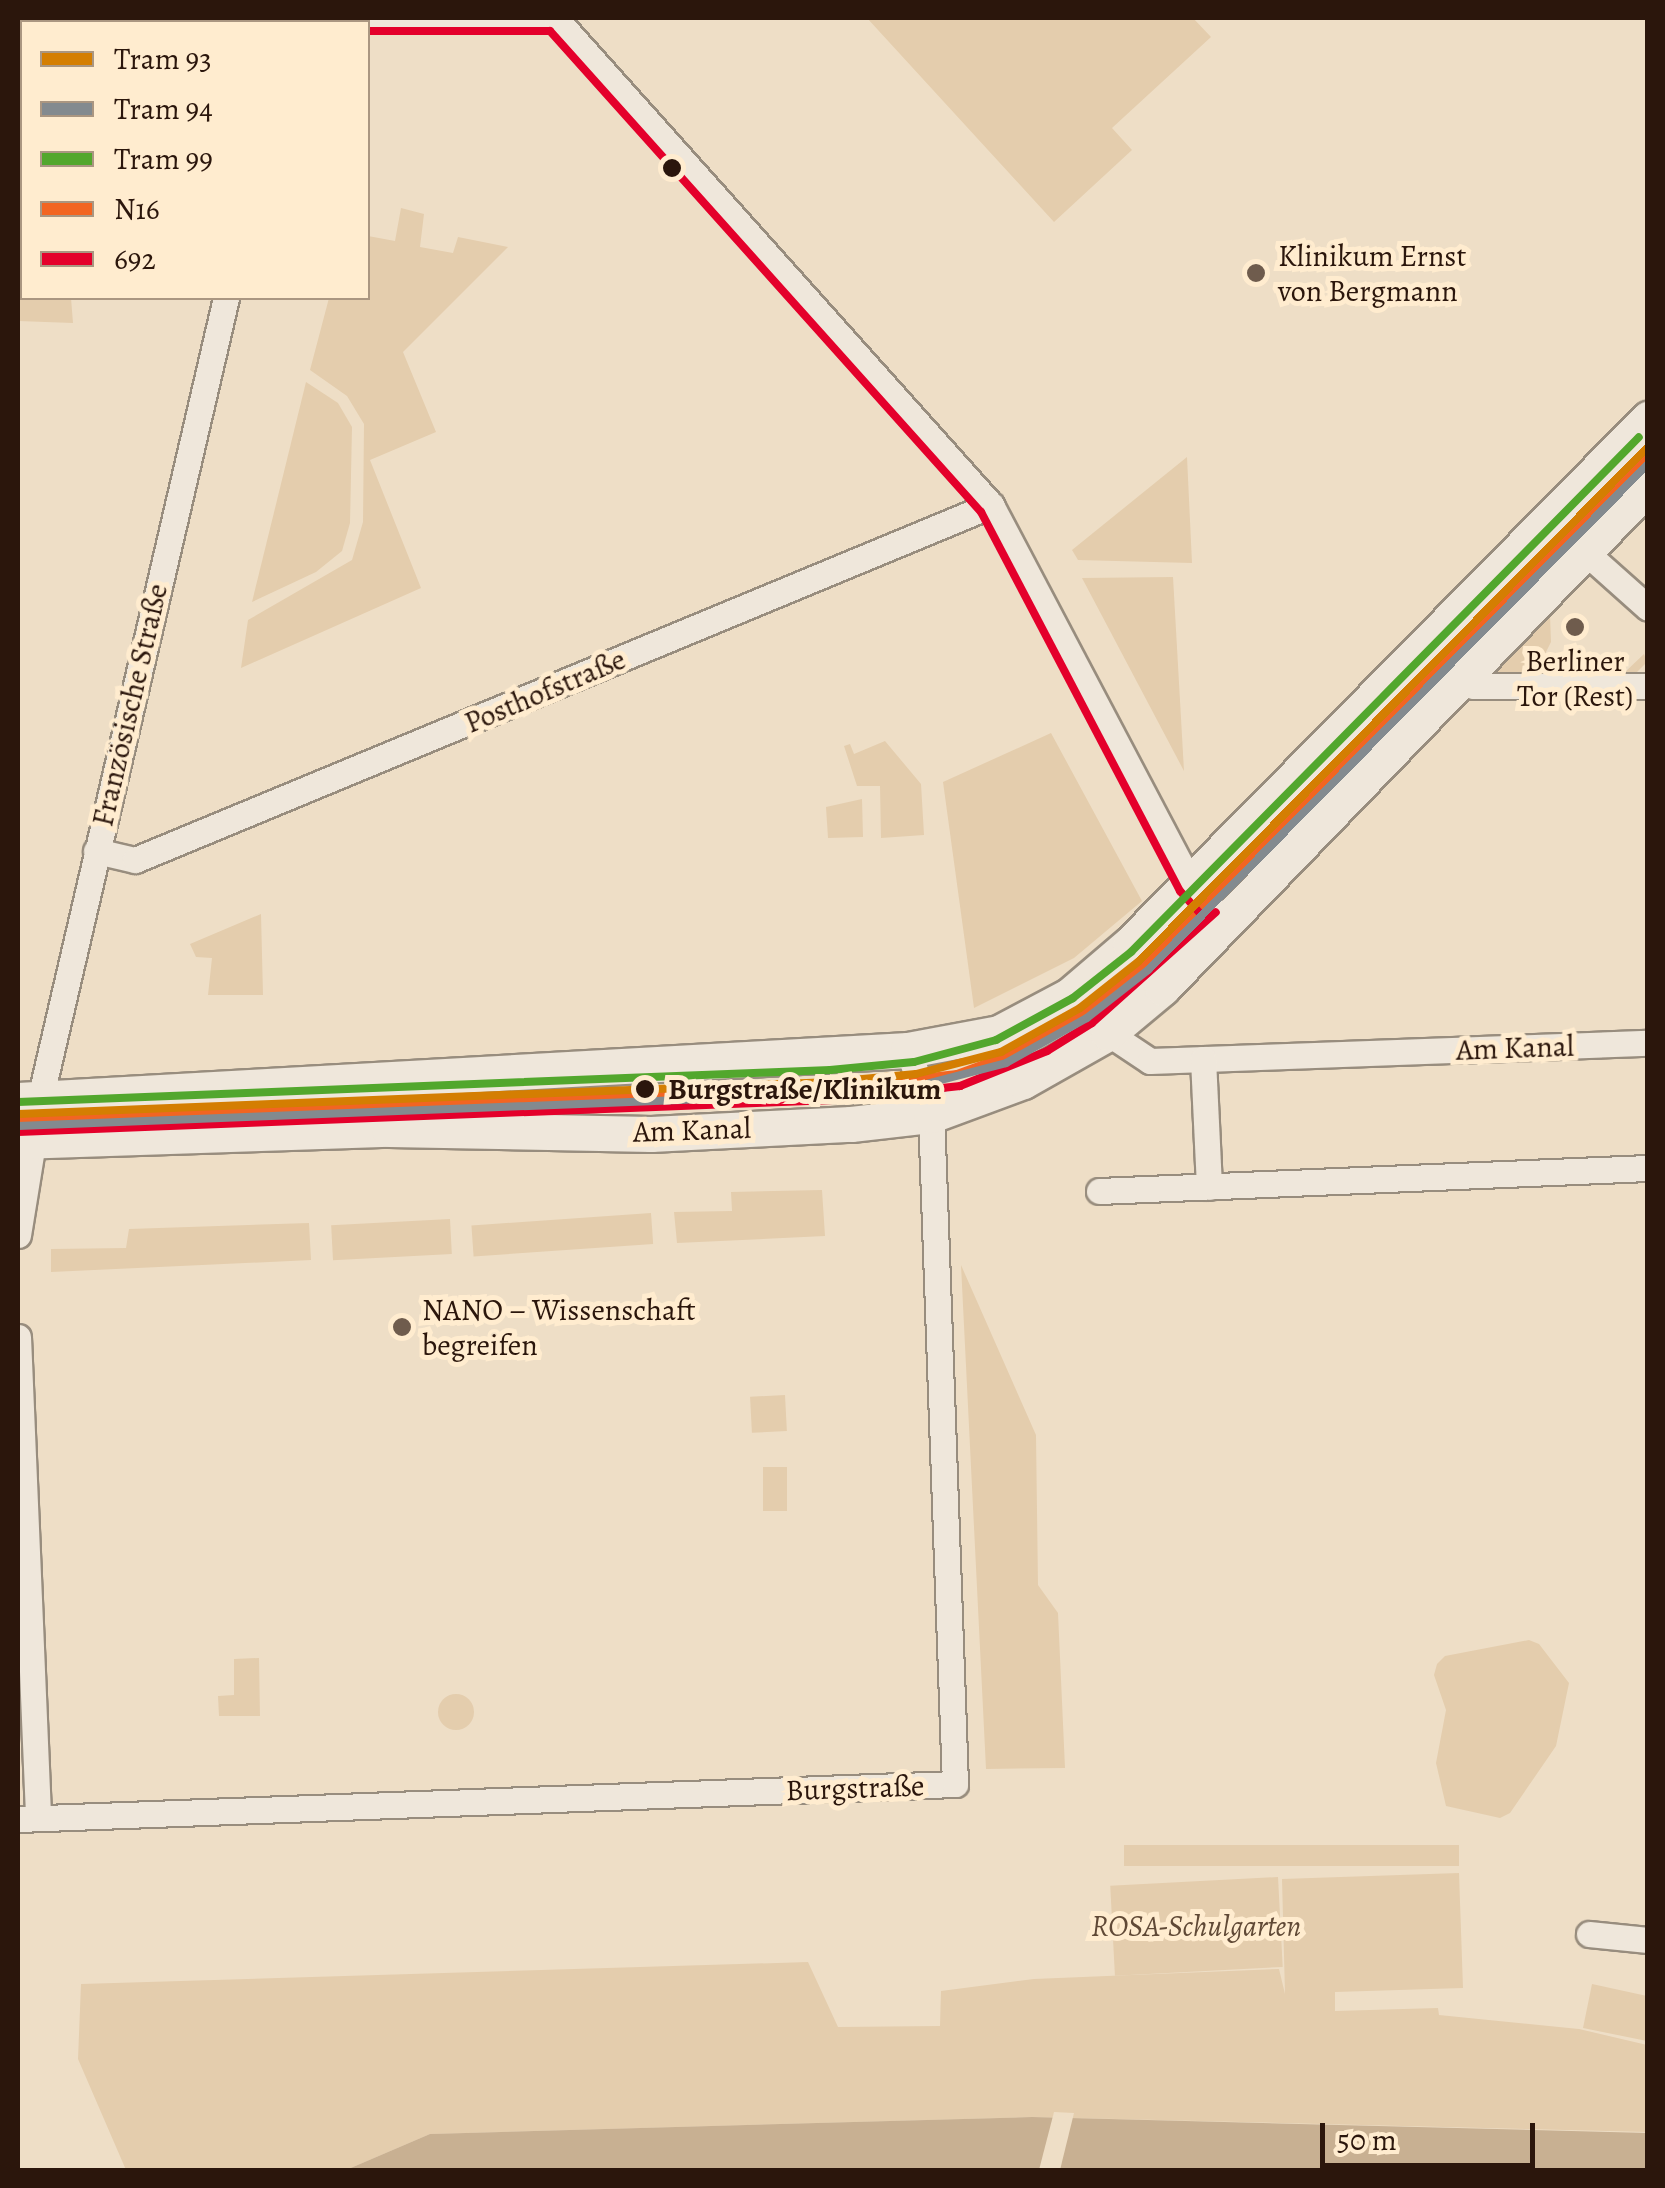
<!DOCTYPE html>
<meta charset="utf-8">
<style>
body{margin:0}
#map{position:relative;width:1665px;height:2188px;overflow:hidden;background:#eedec6;font-family:Alegreya,serif}
div>[style]{position:absolute}
.green>*{inset:0;background:#e4cdad;transform-origin:0 0}
.round{border-radius:50%}
.water>*{inset:0;background:#c8b092}
.pier>*{inset:0;background:#eedec6}
.roads{filter:drop-shadow(2px 0 #988d7e) drop-shadow(-2px 0 #988d7e) drop-shadow(0 2px #988d7e) drop-shadow(0 -2px #988d7e)}
.street>*{height:25px;margin:-12.5px;padding:0 12.5px;transform-origin:12.5px;border-radius:12.5px;background:#efe7db}
.secondary>*{height:35px;margin:-17.5px;padding:0 17.5px;transform-origin:17.5px;border-radius:17.5px;background:#efe7db}
.bus-1>*{height:8px;margin:-4px;padding:0 4px;transform-origin:4px;border-radius:4px;background:#f26522}
.bus-2>*{height:8px;margin:-4px;padding:0 4px;transform-origin:4px;border-radius:4px;background:#e4002b}
.tram-1>*{height:8px;margin:-4px;padding:0 4px;transform-origin:4px;border-radius:4px;background:#d47e02}
.tram-2>*{height:8px;margin:-4px;padding:0 4px;transform-origin:4px;border-radius:4px;background:#838a8f}
.tram-3>*{height:8px;margin:-4px;padding:0 4px;transform-origin:4px;border-radius:4px;background:#52a72d}
.dots>*{width:28px;height:28px;translate:-50% -50%;box-sizing:border-box;border:5px solid #ffeccf;border-radius:50%}
span{translate:-50% -50%;white-space:nowrap;text-align:center;line-height:1.15;-webkit-text-stroke:10px #ffeccf;paint-order:stroke}
.poi-label{font-size:30px;color:#2b160c}
.left{translate:0 -50%;text-align:left}
.street-label{font-size:30px;color:#2b160c}
.stop-label{font-size:30px;color:#2b160c;font-weight:700}
.park-label{font-size:30px;color:#604936;font-style:italic}
.frame{position:absolute;inset:0;border:20px solid #2b160c;pointer-events:none}
.legend{position:absolute;left:20px;top:20px;width:350px;height:280px;box-sizing:border-box;background:#ffeccf;border:2px solid #aa9681;margin:0;padding:12px 18px;list-style:none;font-size:30px;color:#2b160c}
.legend li{display:flex;align-items:center;gap:20px;height:50px}
.legend b{width:50px;border:2px solid #aa9681}
.scale{position:absolute;left:1320px;top:2123px;width:215px;height:45px;box-sizing:border-box;border:5px solid #2b160c;border-top:0;padding-left:12px;font-size:30px;line-height:35px;white-space:nowrap;color:#2b160c;-webkit-text-stroke:8px #ffeccf;paint-order:stroke}
</style>
<div id="map">
<div class="green">
<i style="clip-path:polygon(867px 18px,1193px 18px,1211px 37px,1112px 128px,1132px 150px,1054px 222px)"></i>
<i style="clip-path:polygon(18px 160px,22px 298px,71px 298px,73px 323px,18px 321px)"></i>
<i style="clip-path:polygon(401px 208px,424px 214px,420px 247px,453px 253px,458px 237px,508px 247px,403px 352px,436px 432px,370px 460px,421px 588px,241px 668px,248px 620px,352px 560px,363px 522px,364px 424px,347px 396px,310px 370px,329px 298px,368px 298px,368px 236px,395px 241px)"></i>
<i style="clip-path:polygon(306px 382px,338px 403px,352px 427px,350px 523px,342px 551px,316px 572px,252px 602px)"></i>
<i style="clip-path:polygon(1187px 457px,1192px 563px,1078px 560px,1072px 550px)"></i>
<i style="clip-path:polygon(1173px 577px,1184px 771px,1082px 578px)"></i>
<i style="clip-path:polygon(1550px 615px,1551px 642px,1537px 670px,1624px 673px,1644px 654px,1647px 662px,1631px 678px,1490px 673px)"></i>
<i style="clip-path:polygon(1051px 733px,1142px 901px,1074px 958px,974px 1008px,943px 782px)"></i>
<i style="clip-path:polygon(885px 741px,921px 784px,924px 835px,881px 838px,880px 786px,857px 786px,844px 746px,850px 744px,854px 754px)"></i>
<i style="clip-path:polygon(862px 799px,863px 837px,828px 838px,826px 807px)"></i>
<i style="clip-path:polygon(261px 914px,263px 995px,208px 995px,212px 958px,196px 957px,190px 944px)"></i>
<i style="clip-path:polygon(822px 1190px,825px 1236px,677px 1243px,674px 1212px,732px 1211px,731px 1192px)"></i>
<i style="left:651px;top:1213px;width:31px;height:180px;rotate:86deg"></i>
<i style="left:450px;top:1219px;width:35px;height:119px;rotate:87deg"></i>
<i style="clip-path:polygon(309px 1223px,311px 1260px,51px 1272px,51px 1249px,126px 1248px,129px 1229px)"></i>
<i style="clip-path:polygon(961px 1265px,1036px 1435px,1038px 1585px,1058px 1613px,1065px 1768px,986px 1769px)"></i>
<i style="left:785px;top:1395px;width:36px;height:35px;rotate:87deg"></i>
<i style="left:763px;top:1467px;width:24px;height:44px"></i>
<i style="clip-path:polygon(1529px 1640px,1539px 1644px,1569px 1683px,1556px 1746px,1510px 1813px,1500px 1818px,1446px 1806px,1436px 1763px,1446px 1710px,1434px 1675px,1437px 1664px,1445px 1656px)"></i>
<i style="clip-path:polygon(259px 1658px,260px 1716px,219px 1716px,218px 1696px,234px 1695px,234px 1659px)"></i>
<i class="round" style="left:438px;top:1694px;width:36px;height:36px"></i>
<i style="left:1459px;top:1845px;width:21px;height:335px;rotate:90deg"></i>
<i style="clip-path:polygon(1459px 1873px,1463px 1988px,1335px 1992px,1335px 2011px,1438px 2008px,1439px 2015px,1579px 2029px,1647px 2045px,1648px 2132px,1032px 2117px,430px 2134px,346px 2170px,126px 2170px,78px 2059px,81px 1984px,808px 1962px,838px 2027px,940px 2026px,941px 1991px,1034px 1979px,1279px 1969px,1285px 1994px,1282px 1879px)"></i>
<i style="left:1278px;top:1877px;width:90px;height:168px;rotate:87deg"></i>
<i style="clip-path:polygon(1592px 1984px,1647px 1996px,1647px 2041px,1583px 2028px)"></i>
</div>
<div class="water">
<i style="clip-path:polygon(1032px 2117px,1648px 2133px,1647px 2170px,346px 2170px,430px 2134px)"></i>
</div>
<div class="pier">
<i style="clip-path:polygon(1054px 2112px,1074px 2113px,1060px 2170px,1039px 2170px)"></i>
</div>
<div class="roads">
<div class="street">
<i style="left:295px;top:18px;width:261px;rotate:0.2deg"></i>
<i style="left:556px;top:19px;width:652px;rotate:48.17deg"></i>
<i style="left:991px;top:505px;width:429px;rotate:62.2deg"></i>
<i style="left:1191px;top:885px;width:50px;rotate:47.4deg"></i>
<i style="left:1524px;top:544px;width:50px;rotate:-2.3deg"></i>
<i style="left:1574px;top:542px;width:99px;rotate:41.7deg"></i>
<i style="left:1423px;top:647px;width:47px;rotate:47.6deg"></i>
<i style="left:1455px;top:682px;width:19px;rotate:12deg"></i>
<i style="left:1474px;top:686px;width:174px"></i>
<i style="left:96px;top:851px;width:40px;rotate:13deg"></i>
<i style="left:135px;top:860px;width:927px;rotate:-22.52deg"></i>
<i style="left:1108px;top:1033px;width:50px;rotate:33.7deg"></i>
<i style="left:1150px;top:1061px;width:498px;rotate:-2.1deg"></i>
<i style="left:1203px;top:1059px;width:128px;rotate:87.3deg"></i>
<i style="left:1099px;top:1191px;width:549px;rotate:-2.4deg"></i>
<i style="left:18px;top:1235px;width:138px;rotate:-80.8deg"></i>
<i style="left:40px;top:1099px;width:822px;rotate:-76.93deg"></i>
<i style="left:18px;top:1337px;width:481px;rotate:87.6deg"></i>
<i style="left:18px;top:1819px;width:938px;rotate:-2.14deg"></i>
<i style="left:955px;top:1784px;width:669px;rotate:-92.05deg"></i>
<i style="left:931px;top:1115px;width:69px;rotate:-109.5deg"></i>
<i style="left:1589px;top:1934px;width:59px;rotate:5.8deg"></i>
</div>
<div class="secondary">
<i style="left:18px;top:1100px;width:891px;rotate:-3.22deg"></i>
<i style="left:908px;top:1050px;width:93px;rotate:-10.6deg"></i>
<i style="left:999px;top:1033px;width:79px;rotate:-27.9deg"></i>
<i style="left:1069px;top:996px;width:80px;rotate:-40.4deg"></i>
<i style="left:1130px;top:944px;width:738px;rotate:-45.38deg"></i>
<i style="left:18px;top:1141px;width:371px;rotate:-1.9deg"></i>
<i style="left:389px;top:1129px;width:262px;rotate:1.1deg"></i>
<i style="left:651px;top:1134px;width:200px;rotate:-2.9deg"></i>
<i style="left:851px;top:1124px;width:81px;rotate:-6.4deg"></i>
<i style="left:931px;top:1115px;width:98px;rotate:-20.3deg"></i>
<i style="left:1023px;top:1081px;width:98px;rotate:-29.5deg"></i>
<i style="left:1108px;top:1033px;width:70px;rotate:-39.8deg"></i>
<i style="left:1162px;top:988px;width:699px;rotate:-45.93deg"></i>
</div>
</div>
<div class="bus-1">
<i style="left:18px;top:1120px;width:815px;rotate:-2.25deg"></i>
<i style="left:832px;top:1088px;width:126px;rotate:-6.4deg"></i>
<i style="left:957px;top:1074px;width:52px;rotate:-20.2deg"></i>
<i style="left:1006px;top:1056px;width:90px;rotate:-28.6deg"></i>
<i style="left:1085px;top:1013px;width:74px;rotate:-38.4deg"></i>
<i style="left:1143px;top:967px;width:718px;rotate:-45.28deg"></i>
</div>
<div class="bus-2">
<i style="left:368px;top:31px;width:182px"></i>
<i style="left:550px;top:31px;width:646px;rotate:48.14deg"></i>
<i style="left:981px;top:512px;width:428px;rotate:62.3deg"></i>
<i style="left:1180px;top:891px;width:28px;rotate:48deg"></i>
<i style="left:18px;top:1132px;width:815px;rotate:-2.25deg"></i>
<i style="left:832px;top:1100px;width:129px;rotate:-6.2deg"></i>
<i style="left:960px;top:1086px;width:94px;rotate:-21.9deg"></i>
<i style="left:1047px;top:1051px;width:53px;rotate:-31.9deg"></i>
<i style="left:1092px;top:1023px;width:166px;rotate:-41.8deg"></i>
</div>
<div class="tram-1">
<i style="left:18px;top:1114px;width:814px;rotate:-2.25deg"></i>
<i style="left:831px;top:1082px;width:85px;rotate:-5.4deg"></i>
<i style="left:916px;top:1074px;width:88px;rotate:-14.5deg"></i>
<i style="left:1001px;top:1052px;width:90px;rotate:-29.1deg"></i>
<i style="left:1080px;top:1008px;width:75px;rotate:-38.5deg"></i>
<i style="left:1139px;top:961px;width:723px;rotate:-45.28deg"></i>
</div>
<div class="tram-2">
<i style="left:18px;top:1126px;width:814px;rotate:-2.25deg"></i>
<i style="left:831px;top:1094px;width:87px;rotate:-5.3deg"></i>
<i style="left:918px;top:1086px;width:91px;rotate:-14.6deg"></i>
<i style="left:1006px;top:1063px;width:93px;rotate:-29.1deg"></i>
<i style="left:1087px;top:1018px;width:78px;rotate:-38.2deg"></i>
<i style="left:1148px;top:970px;width:711px;rotate:-45.34deg"></i>
</div>
<div class="tram-3">
<i style="left:18px;top:1102px;width:813px;rotate:-2.26deg"></i>
<i style="left:830px;top:1070px;width:84px;rotate:-5.4deg"></i>
<i style="left:914px;top:1062px;width:85px;rotate:-15deg"></i>
<i style="left:996px;top:1040px;width:88px;rotate:-28.6deg"></i>
<i style="left:1073px;top:998px;width:74px;rotate:-38.4deg"></i>
<i style="left:1131px;top:952px;width:723px;rotate:-45.39deg"></i>
</div>
<div class="dots">
<i style="left:672px;top:168px;background:#2b160c"></i>
<i style="left:1256px;top:273px;background:#6f5c4d"></i>
<i style="left:1575px;top:627px;background:#6f5c4d"></i>
<i style="left:645px;top:1089px;background:#2b160c"></i>
<i style="left:402px;top:1327px;background:#6f5c4d"></i>
</div>
<div class="poi-label">
<span class="left" style="left:1278px;top:273px">Klinikum Ernst<br>von Bergmann</span>
<span style="left:1575px;top:678px">Berliner<br>Tor (Rest)</span>
<span class="left" style="left:422px;top:1327px">NANO – Wissenschaft<br>begreifen</span>
</div>
<div class="street-label">
<span style="left:545px;top:691px;rotate:-23deg">Posthofstraße</span>
<span style="left:130px;top:705px;rotate:-77deg">Französische Straße</span>
<span style="left:1515px;top:1048px;rotate:-2deg">Am Kanal</span>
<span style="left:692px;top:1130px;rotate:-2deg">Am Kanal</span>
<span style="left:855px;top:1788px;rotate:-2deg">Burgstraße</span>
</div>
<div class="stop-label">
<span class="left" style="left:668px;top:1089px">Burgstraße/Klinikum</span>
</div>
<div class="park-label">
<span style="left:1196px;top:1926px">ROSA-Schulgarten</span>
</div>
<div class="frame"></div>
<ul class="legend">
<li><b style="height:12px;background:#d47e02"></b>Tram 93</li>
<li><b style="height:12px;background:#838a8f"></b>Tram 94</li>
<li><b style="height:12px;background:#52a72d"></b>Tram 99</li>
<li><b style="height:12px;background:#f26522"></b>N16</li>
<li><b style="height:12px;background:#e4002b"></b>692</li>
</ul>
<div class="scale">50 m</div>
</div>
